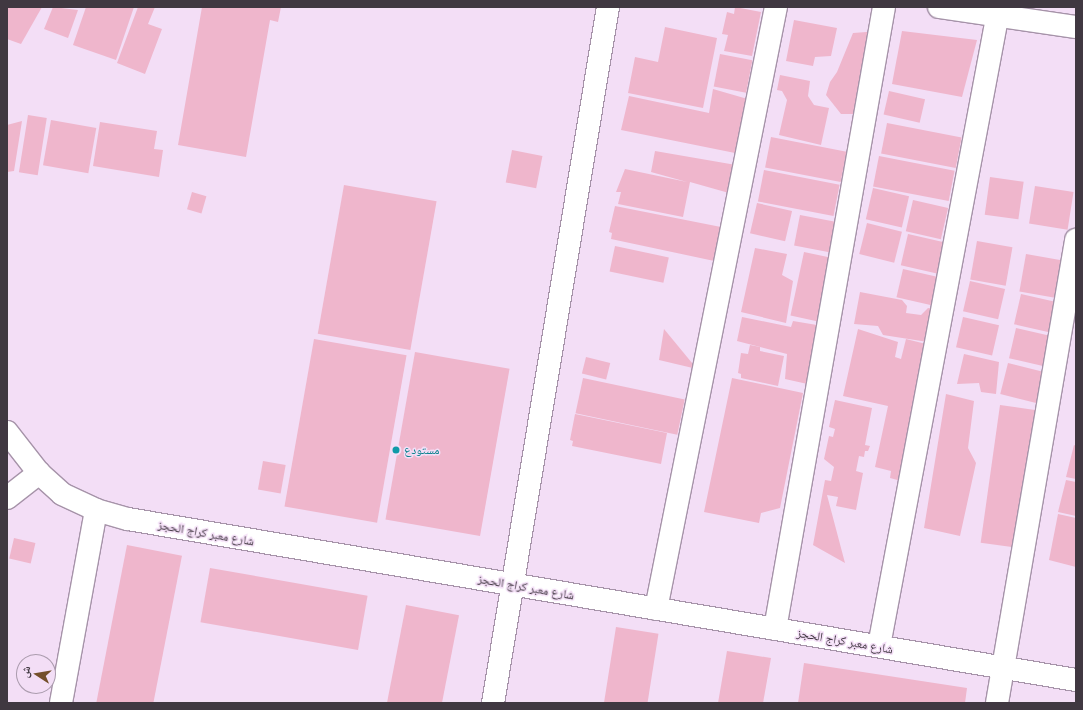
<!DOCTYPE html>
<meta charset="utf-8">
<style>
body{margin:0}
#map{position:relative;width:1083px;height:710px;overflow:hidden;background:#f3def6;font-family:Montserrat,"Noto Naskh Arabic",sans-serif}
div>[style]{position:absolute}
.building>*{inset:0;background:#efb6cc;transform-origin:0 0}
.roads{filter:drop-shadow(1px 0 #a693a9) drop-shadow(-1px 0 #a693a9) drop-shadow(0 1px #a693a9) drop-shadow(0 -1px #a693a9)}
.minor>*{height:22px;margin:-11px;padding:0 11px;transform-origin:11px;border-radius:11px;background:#fff}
.dots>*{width:11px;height:11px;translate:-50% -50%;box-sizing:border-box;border:2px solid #f3def6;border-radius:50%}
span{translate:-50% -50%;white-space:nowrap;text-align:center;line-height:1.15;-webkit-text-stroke:3px #f3def6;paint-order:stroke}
.culture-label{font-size:12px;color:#0d838f}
.left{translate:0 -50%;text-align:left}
.street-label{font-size:12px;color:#403841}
.frame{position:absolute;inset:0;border:8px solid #403841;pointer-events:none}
.north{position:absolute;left:16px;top:654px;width:40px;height:40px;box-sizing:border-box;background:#f3def6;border:1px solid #ab9cae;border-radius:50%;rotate:282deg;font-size:11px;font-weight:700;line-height:16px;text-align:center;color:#403841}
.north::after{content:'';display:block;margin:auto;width:14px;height:18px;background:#744f2b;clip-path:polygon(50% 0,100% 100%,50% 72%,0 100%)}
</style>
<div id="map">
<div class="building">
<i style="clip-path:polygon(7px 7px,42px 7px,21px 44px,7px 39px)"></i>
<i style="clip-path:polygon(53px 7px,78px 10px,68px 38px,44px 29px)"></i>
<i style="clip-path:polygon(86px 7px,134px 7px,116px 60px,73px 45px)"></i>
<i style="clip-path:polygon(138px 7px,155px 7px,148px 24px,162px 29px,145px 74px,117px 63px)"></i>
<i style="clip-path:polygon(202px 7px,281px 7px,278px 22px,270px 20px,246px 157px,178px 145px)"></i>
<i style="clip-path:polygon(735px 7px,761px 12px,752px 56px,724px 51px,728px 35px,722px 34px,727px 12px,734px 14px)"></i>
<i style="clip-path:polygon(794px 20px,837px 28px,831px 56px,815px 57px,813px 66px,786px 61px)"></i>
<i style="clip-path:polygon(665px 27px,717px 38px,703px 108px,628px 93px,635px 57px,658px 62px)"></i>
<i style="clip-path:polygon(880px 31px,858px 114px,841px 114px,826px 95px,830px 82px,837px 72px,853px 33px)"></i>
<i style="clip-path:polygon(902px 31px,977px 40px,962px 97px,892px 84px)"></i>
<i style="left:720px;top:54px;width:33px;height:33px;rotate:11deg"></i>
<i style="clip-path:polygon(780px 75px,810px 81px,808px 96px,814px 105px,829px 108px,821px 145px,779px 135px,787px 100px,782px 91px,777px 90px)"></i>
<i style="clip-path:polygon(713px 89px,751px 100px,740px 154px,621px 130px,629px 96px,709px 113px)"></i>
<i style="left:889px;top:91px;width:37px;height:24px;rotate:13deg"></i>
<i style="left:28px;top:115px;width:19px;height:58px;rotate:9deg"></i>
<i style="left:51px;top:120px;width:46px;height:46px;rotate:10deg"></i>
<i style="clip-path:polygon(22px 121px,14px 171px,7px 172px,7px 125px)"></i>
<i style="clip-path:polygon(100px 122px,157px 131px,154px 149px,163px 150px,159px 177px,93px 166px)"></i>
<i style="left:887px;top:123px;width:76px;height:31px;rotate:11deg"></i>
<i style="left:771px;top:137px;width:77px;height:31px;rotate:11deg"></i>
<i style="left:512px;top:150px;width:31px;height:33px;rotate:11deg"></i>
<i style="clip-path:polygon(655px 151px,736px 165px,729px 193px,690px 182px,683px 217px,618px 204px,621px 192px,616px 192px,625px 169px,687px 182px,651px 172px)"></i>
<i style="left:879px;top:156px;width:77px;height:31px;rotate:11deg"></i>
<i style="left:764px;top:170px;width:77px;height:32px;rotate:11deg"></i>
<i style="left:990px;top:177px;width:34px;height:38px;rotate:8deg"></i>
<i style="left:344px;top:185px;width:94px;height:151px;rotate:10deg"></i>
<i style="left:1035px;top:186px;width:39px;height:38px;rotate:9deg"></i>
<i style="left:873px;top:188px;width:37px;height:32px;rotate:13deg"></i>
<i style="left:192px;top:192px;width:15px;height:18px;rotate:16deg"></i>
<i style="left:913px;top:200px;width:36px;height:32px;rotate:13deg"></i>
<i style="left:757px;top:203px;width:36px;height:31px;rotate:13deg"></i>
<i style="clip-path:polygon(615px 206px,726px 228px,719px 262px,611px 239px,612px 233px,609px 232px)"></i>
<i style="left:800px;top:215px;width:36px;height:31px;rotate:11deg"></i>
<i style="left:867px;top:223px;width:36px;height:32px;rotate:14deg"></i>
<i style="left:908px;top:234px;width:37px;height:32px;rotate:13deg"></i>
<i style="left:977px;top:241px;width:36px;height:39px;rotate:10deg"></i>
<i style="left:615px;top:246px;width:55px;height:26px;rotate:12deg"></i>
<i style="clip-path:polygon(755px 248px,787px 254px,782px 275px,793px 281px,786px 323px,741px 312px)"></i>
<i style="left:804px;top:252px;width:34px;height:65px;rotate:12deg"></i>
<i style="left:1026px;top:254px;width:36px;height:38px;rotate:10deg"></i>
<i style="left:903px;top:269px;width:36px;height:29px;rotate:13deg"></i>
<i style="left:970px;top:281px;width:36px;height:31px;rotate:13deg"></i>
<i style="clip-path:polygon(860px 292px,902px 300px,907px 306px,906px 313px,921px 315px,928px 308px,935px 309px,928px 342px,883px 335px,878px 326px,854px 324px)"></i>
<i style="left:1021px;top:294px;width:36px;height:31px;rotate:13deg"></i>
<i style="clip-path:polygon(742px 317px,791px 327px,793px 321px,823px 326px,812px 385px,785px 379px,787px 354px,737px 341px)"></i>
<i style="left:963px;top:317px;width:37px;height:31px;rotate:13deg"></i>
<i style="left:1016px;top:328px;width:37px;height:31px;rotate:13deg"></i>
<i style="clip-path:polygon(664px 329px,697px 369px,659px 360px)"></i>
<i style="clip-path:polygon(858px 329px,898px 342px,895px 357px,901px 359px,906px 339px,930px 345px,905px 482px,890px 478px,891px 471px,875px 467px,888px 406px,843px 396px)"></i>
<i style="left:314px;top:339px;width:94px;height:170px;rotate:10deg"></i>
<i style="clip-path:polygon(750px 345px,760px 347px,760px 351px,784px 356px,778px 386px,741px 378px,741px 374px,738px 373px,741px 353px,748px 354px)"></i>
<i style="left:415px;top:352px;width:96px;height:170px;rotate:10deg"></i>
<i style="clip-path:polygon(964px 354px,999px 362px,996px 394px,981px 392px,979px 383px,957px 384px)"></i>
<i style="left:586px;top:357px;width:25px;height:17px;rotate:14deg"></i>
<i style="left:1008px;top:363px;width:37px;height:32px;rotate:14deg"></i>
<i style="left:583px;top:378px;width:104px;height:36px;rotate:12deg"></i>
<i style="clip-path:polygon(732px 378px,803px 393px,780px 508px,761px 513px,759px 523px,704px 512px)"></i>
<i style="clip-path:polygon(946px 394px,974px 401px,968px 448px,976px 463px,960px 536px,924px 528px)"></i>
<i style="clip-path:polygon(835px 400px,872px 408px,865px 445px,870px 446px,868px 451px,865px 451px,864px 457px,859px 456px,856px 471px,863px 473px,856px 510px,836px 506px,838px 497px,827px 495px,845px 563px,813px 545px,825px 480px,831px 481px,834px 467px,824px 459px,829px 436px,833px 437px,835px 429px,829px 427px)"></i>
<i style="left:1000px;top:405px;width:37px;height:139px;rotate:8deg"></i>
<i style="clip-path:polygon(575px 414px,667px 433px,661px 464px,572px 446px,573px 441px,570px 440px)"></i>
<i style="clip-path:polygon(1074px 445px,1076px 446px,1076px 479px,1066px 477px)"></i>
<i style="left:263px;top:461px;width:23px;height:29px;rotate:10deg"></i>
<i style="clip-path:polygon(1066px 480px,1076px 482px,1076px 516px,1058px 512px)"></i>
<i style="clip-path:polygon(1058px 514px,1076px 518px,1076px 567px,1049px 560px)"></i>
<i style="left:14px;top:538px;width:22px;height:21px;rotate:13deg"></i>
<i style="left:127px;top:545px;width:56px;height:161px;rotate:11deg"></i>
<i style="left:210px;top:568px;width:160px;height:55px;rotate:10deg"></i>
<i style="left:406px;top:605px;width:54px;height:100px;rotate:11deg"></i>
<i style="left:616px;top:627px;width:43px;height:77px;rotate:9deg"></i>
<i style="clip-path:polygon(727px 651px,771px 658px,763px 703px,718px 703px)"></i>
<i style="clip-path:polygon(804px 663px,967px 688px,965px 703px,798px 703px)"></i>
</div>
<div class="roads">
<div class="minor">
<i style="left:939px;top:7px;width:138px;rotate:8.3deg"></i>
<i style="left:7px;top:432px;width:52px;rotate:52deg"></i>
<i style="left:39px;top:473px;width:31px;rotate:42deg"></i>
<i style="left:62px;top:494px;width:38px;rotate:25deg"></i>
<i style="left:96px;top:510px;width:33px;rotate:16deg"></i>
<i style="left:128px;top:519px;width:962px;rotate:9.64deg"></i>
<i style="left:7px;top:498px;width:41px;rotate:-38deg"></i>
<i style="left:656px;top:609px;width:614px;rotate:-78.73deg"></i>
<i style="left:775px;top:629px;width:631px;rotate:-80.06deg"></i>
<i style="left:879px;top:646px;width:650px;rotate:-79.36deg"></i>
<i style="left:61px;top:703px;width:196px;rotate:-79.7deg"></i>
<i style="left:493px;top:703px;width:705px;rotate:-80.62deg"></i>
<i style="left:997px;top:703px;width:470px;rotate:-80.3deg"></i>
</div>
</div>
<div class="dots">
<i style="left:396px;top:450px;background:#0f9aa8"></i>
</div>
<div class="culture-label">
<span class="left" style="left:404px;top:450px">مستودع</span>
</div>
<div class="street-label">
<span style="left:206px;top:533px;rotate:10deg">شارع معبر كراج الحجز</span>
<span style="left:526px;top:587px;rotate:10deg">شارع معبر كراج الحجز</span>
<span style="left:845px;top:641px;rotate:10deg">شارع معبر كراج الحجز</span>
</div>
<div class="frame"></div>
<div class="north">ش</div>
</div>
